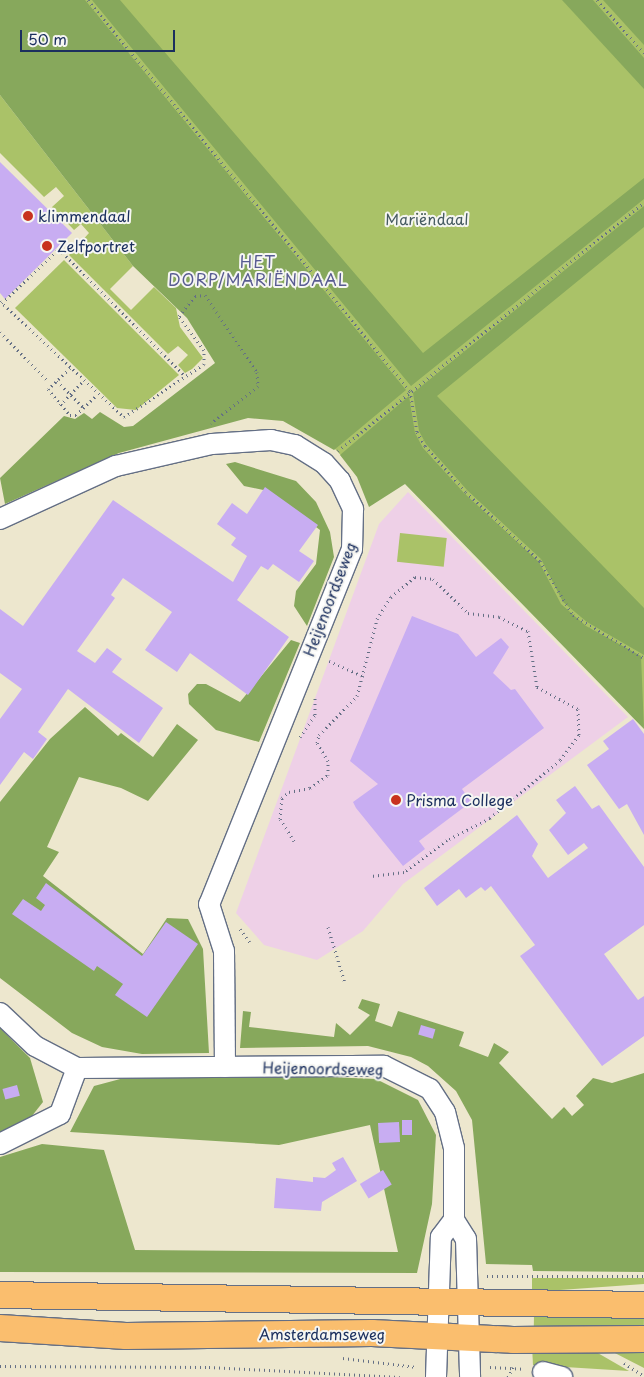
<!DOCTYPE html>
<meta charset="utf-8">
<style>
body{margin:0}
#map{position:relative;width:644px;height:1377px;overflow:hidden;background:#ede7ce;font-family:"Playpen Sans",sans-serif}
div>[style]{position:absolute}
.built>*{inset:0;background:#eed0e7}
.green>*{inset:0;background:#aac268;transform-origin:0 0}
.forest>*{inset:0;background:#87a85c}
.building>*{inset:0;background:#c8adf2;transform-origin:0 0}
.path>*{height:3px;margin-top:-1.5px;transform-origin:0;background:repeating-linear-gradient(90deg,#646f85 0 1px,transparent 0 5px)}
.roads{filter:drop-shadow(1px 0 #646f85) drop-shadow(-1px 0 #646f85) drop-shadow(0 1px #646f85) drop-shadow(0 -1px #646f85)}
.minor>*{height:20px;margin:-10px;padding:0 10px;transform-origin:10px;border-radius:10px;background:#fff}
.major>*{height:26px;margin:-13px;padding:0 13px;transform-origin:13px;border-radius:13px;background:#fabe6e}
.dots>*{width:14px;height:14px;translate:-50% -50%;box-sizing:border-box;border:2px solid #f6f6f2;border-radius:50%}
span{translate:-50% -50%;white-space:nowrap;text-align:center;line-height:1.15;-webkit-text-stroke:4px #f6f6f2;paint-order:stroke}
.poi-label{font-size:15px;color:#1b2f5e}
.left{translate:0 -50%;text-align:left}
.park-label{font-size:15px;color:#465b61}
.street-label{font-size:15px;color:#1b2f5e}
.neighbourhood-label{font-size:16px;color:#585b92;letter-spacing:1px}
.scale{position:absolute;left:20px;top:30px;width:155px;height:22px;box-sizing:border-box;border:2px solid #1b2f5e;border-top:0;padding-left:6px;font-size:15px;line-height:18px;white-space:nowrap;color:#1b2f5e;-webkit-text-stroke:4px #f6f6f2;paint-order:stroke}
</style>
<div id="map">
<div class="built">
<i style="clip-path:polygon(408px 492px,628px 717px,403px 884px,363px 931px,317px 960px,264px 945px,236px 913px,379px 524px)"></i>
</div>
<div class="green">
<i style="clip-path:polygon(0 0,644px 0,644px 727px,404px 482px,350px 465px,334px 448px)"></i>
<i style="clip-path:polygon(0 95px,133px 266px,110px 289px,131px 310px,154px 287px,176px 308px,180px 327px,203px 358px,192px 369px,185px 373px,178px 365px,188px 355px,178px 346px,168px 354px,69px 255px,89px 233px,81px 224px,74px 230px,52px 207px,64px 196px,56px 187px,44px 197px,0 153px)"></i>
<i style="clip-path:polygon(64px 260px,179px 375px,136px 410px,117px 408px,15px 308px)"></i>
<i style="left:400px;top:533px;width:47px;height:29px;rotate:6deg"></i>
<i style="clip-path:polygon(532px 1278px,644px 1278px,644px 1284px,532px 1292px)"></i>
<i style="left:534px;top:1315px;width:110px;height:16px;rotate:1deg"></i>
<i style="clip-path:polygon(644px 1345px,644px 1368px,609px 1350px)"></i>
<i style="clip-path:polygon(532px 1346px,596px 1352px,629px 1371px,533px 1365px)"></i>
</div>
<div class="forest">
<i style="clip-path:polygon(0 0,85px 0,406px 390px,334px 450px,283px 421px,248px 418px,119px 453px,5px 504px,0 478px,64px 416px,75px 419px,84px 413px,92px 419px,100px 412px,124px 427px,133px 426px,215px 363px,187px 318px,133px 266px,0 95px)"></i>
<i style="clip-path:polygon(92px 0,120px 0,423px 353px,644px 178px,644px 199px,411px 386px)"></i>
<i style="clip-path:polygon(562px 0,593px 0,644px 58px,644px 89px)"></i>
<i style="clip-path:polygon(603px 0,644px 0,644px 45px)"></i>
<i style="clip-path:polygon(644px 206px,644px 227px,437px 396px,644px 608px,644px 655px,587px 622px,563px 602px,541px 559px,467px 490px,426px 444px,419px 431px,413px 393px)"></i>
<i style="clip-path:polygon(409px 396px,415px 433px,423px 448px,464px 493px,539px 562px,561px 604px,586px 626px,641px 656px,644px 729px,405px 484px,369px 507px,357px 477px,340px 455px)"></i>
<i style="clip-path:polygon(235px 462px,296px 481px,316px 502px,330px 532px,334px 557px,307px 626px,294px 606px,296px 591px,316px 564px,320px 530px,268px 491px,244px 486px,226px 464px)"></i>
<i style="clip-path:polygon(291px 640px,300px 643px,259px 742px,216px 730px,189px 704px,188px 694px,197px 684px,206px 684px,240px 702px)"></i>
<i style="clip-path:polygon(85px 707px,118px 736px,121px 733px,153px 757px,177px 724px,198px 740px,148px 801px,121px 788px,79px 777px,47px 847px,59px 852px,43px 876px,143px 954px,167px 918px,188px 919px,203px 949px,209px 1053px,142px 1054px,102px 1047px,72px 1033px,0 978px,0 802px,50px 739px)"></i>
<i style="clip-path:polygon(362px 999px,380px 1004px,375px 1021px,392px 1027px,398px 1011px,464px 1032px,459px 1046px,488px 1057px,494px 1043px,509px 1052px,499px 1063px,552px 1119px,564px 1107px,572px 1116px,584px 1105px,576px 1096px,593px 1078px,612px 1083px,644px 1073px,644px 1272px,533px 1271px,532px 1265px,486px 1264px,472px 1120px,456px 1091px,428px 1066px,411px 1057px,368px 1046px,240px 1048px,243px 1011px,251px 1012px,249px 1027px,334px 1037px,336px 1023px,350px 1035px,370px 1015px,358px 1008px)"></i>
<i style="clip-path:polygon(0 1028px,30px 1058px,43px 1102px,24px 1126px,0 1132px)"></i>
<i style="clip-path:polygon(209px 1072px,376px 1079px,418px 1100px,436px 1135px,432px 1204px,417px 1273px,0 1272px,0 1157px,42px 1144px,104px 1150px,135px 1250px,398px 1252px,370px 1125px,279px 1145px,70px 1132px,94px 1086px,139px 1074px)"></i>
</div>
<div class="building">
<i style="clip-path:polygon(0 162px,72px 233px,5px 299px,0 293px)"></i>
<i style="clip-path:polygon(265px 487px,318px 525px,299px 551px,314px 561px,299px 582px,273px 564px,268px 570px,261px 566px,237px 600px,289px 637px,248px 695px,190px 653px,177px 672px,145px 650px,172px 612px,123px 578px,111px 595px,115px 598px,77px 651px,95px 663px,107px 648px,122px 659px,112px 672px,163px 708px,139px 743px,68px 689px,38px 732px,47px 739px,33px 759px,24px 752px,0 785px,0 719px,22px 689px,0 673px,0 609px,23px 626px,113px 500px,233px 582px,247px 556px,231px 545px,236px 538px,217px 524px,232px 503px,247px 514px)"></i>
<i style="clip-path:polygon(412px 616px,458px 634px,476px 657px,501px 638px,509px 647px,493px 673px,511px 690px,515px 689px,544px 728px,462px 789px,471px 802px,419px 841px,425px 849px,403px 866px,356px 808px,353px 802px,378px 784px,350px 761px)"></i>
<i style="clip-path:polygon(633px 719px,644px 734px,644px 835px,627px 804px,619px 809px,587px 765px,609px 749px,603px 741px)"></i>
<i style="clip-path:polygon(575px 786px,592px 809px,599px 805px,644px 867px,644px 925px,604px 954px,638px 1000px,644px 996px,644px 1036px,602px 1066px,520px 956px,535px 945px,491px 886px,485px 891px,481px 887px,466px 898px,459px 889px,437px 906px,424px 888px,517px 815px,538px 844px,532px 856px,548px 878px,588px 848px,584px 843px,568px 855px,549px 830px,566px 813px,556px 800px)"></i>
<i style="clip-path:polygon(46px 883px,142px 956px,166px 922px,198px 944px,147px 1017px,115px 995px,123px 984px,97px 966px,94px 971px,12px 914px,23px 899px,41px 911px,45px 905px,36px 898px)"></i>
<i style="left:421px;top:1025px;width:15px;height:10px;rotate:16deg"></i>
<i style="left:17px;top:1085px;width:11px;height:15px;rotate:75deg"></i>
<i style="left:402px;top:1120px;width:10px;height:15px"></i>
<i style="left:399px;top:1122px;width:20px;height:21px;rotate:87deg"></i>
<i style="clip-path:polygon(343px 1157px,357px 1181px,322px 1202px,321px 1211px,274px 1208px,276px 1178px,313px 1182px,313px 1177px,325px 1178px,336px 1170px,332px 1163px)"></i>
<i style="left:383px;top:1170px;width:17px;height:27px;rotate:59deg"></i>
</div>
<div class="path">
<i style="left:88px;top:0;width:507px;rotate:50.53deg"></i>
<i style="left:410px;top:391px;width:42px;rotate:80.3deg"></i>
<i style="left:417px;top:432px;width:16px;rotate:60deg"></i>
<i style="left:425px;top:446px;width:62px;rotate:48.3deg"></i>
<i style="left:466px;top:492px;width:101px;rotate:43deg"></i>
<i style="left:540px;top:561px;width:63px;rotate:58.6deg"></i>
<i style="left:573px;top:615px;width:83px;rotate:31.2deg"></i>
<i style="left:597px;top:0;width:71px;rotate:48.4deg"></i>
<i style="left:0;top:301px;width:170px;rotate:43.1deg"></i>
<i style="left:124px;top:417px;width:96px;rotate:-33.5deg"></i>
<i style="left:204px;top:364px;width:14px;rotate:-90deg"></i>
<i style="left:204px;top:350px;width:42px;rotate:-126.3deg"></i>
<i style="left:179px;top:316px;width:26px;rotate:-51deg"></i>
<i style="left:195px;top:296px;width:10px;rotate:-6deg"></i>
<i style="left:205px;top:295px;width:93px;rotate:56deg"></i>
<i style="left:257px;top:372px;width:14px;rotate:86deg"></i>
<i style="left:258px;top:386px;width:60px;rotate:141.8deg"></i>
<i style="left:2px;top:303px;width:79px;rotate:-43.5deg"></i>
<i style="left:59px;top:249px;width:180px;rotate:45.2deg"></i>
<i style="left:0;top:332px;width:67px;rotate:45.6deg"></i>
<i style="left:70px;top:368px;width:30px;rotate:136deg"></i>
<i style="left:48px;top:389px;width:34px;rotate:50deg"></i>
<i style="left:70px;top:415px;width:6px"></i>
<i style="left:76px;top:415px;width:29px;rotate:-44deg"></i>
<i style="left:57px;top:381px;width:38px;rotate:45deg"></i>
<i style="left:60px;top:405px;width:33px;rotate:-46deg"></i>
<i style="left:338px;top:451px;width:395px;rotate:-39.1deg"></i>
<i style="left:329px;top:661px;width:36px;rotate:24deg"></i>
<i style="left:300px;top:737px;width:27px;rotate:-56deg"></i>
<i style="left:315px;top:715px;width:19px;rotate:-90deg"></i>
<i style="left:294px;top:841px;width:26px;rotate:-122deg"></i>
<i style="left:280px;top:819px;width:21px;rotate:-85deg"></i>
<i style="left:282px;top:798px;width:9px;rotate:-41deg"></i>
<i style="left:289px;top:792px;width:21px;rotate:-11deg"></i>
<i style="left:310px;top:788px;width:22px;rotate:-36deg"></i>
<i style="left:328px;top:775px;width:14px;rotate:-90deg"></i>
<i style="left:328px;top:761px;width:21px;rotate:-121deg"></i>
<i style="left:317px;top:743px;width:8px;rotate:-76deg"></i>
<i style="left:319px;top:735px;width:54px;rotate:-45.7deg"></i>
<i style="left:357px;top:696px;width:80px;rotate:-75.4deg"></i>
<i style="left:377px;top:619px;width:26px;rotate:-58deg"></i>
<i style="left:391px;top:597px;width:31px;rotate:-40deg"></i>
<i style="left:415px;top:577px;width:18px;rotate:6deg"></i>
<i style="left:433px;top:579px;width:49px;rotate:44.2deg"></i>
<i style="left:468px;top:613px;width:31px;rotate:7deg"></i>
<i style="left:499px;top:617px;width:32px;rotate:26deg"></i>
<i style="left:528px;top:631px;width:57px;rotate:80.9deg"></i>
<i style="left:537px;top:687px;width:47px;rotate:28.2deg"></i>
<i style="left:578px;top:709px;width:26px;rotate:88deg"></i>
<i style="left:579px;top:735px;width:31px;rotate:127deg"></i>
<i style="left:560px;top:760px;width:91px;rotate:140.4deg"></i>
<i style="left:490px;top:818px;width:48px;rotate:152.9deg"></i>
<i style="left:447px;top:840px;width:54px;rotate:143.3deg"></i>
<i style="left:404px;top:872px;width:35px;rotate:173deg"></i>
<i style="left:328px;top:927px;width:59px;rotate:73.1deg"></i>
<i style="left:240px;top:929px;width:17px;rotate:54deg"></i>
<i style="left:487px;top:1276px;width:157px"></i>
<i style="left:343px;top:1358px;width:74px;rotate:7deg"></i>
<i style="left:624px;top:1363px;width:24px;rotate:33deg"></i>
<i style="left:0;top:1366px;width:209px;rotate:0.3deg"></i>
<i style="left:209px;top:1367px;width:191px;rotate:3deg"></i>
<i style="left:490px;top:1367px;width:33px;rotate:3deg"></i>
<i style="left:508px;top:1377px;width:11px;rotate:-63deg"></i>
</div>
<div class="roads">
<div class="minor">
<i style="left:0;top:519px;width:128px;rotate:-24.6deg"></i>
<i style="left:116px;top:466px;width:98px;rotate:-12.9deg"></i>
<i style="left:212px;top:444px;width:59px;rotate:-3.9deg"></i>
<i style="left:271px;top:440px;width:25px;rotate:12deg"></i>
<i style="left:295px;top:445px;width:34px;rotate:32deg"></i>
<i style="left:324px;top:463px;width:24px;rotate:48deg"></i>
<i style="left:340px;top:481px;width:31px;rotate:65deg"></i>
<i style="left:353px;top:509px;width:40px;rotate:91.4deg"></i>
<i style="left:352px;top:549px;width:383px;rotate:111.9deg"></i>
<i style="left:209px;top:904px;width:49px;rotate:72.3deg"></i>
<i style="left:224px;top:951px;width:116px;rotate:89.5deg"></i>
<i style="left:0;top:1013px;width:48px;rotate:43.3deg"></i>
<i style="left:35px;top:1046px;width:47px;rotate:27.6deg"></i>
<i style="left:77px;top:1068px;width:307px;rotate:-0.4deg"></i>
<i style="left:384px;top:1066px;width:51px;rotate:26.6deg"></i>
<i style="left:430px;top:1089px;width:27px;rotate:57deg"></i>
<i style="left:445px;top:1112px;width:37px;rotate:76deg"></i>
<i style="left:454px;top:1148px;width:72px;rotate:90deg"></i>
<i style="left:454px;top:1220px;width:22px;rotate:58deg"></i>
<i style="left:466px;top:1239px;width:138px;rotate:88.3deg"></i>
<i style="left:0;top:1144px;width:67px;rotate:-26.6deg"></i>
<i style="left:60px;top:1114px;width:49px;rotate:-69.7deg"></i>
<i style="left:543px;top:1372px;width:20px;rotate:15deg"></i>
<i style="left:436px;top:1377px;width:140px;rotate:-88deg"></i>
<i style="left:441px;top:1237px;width:21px;rotate:-53deg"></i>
</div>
<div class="major">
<i style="left:0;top:1295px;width:644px;rotate:0.89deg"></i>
<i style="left:0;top:1328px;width:126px;rotate:3.6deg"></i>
<i style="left:126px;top:1336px;width:246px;rotate:-0.7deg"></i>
<i style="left:372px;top:1333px;width:141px;rotate:2.8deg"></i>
<i style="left:513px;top:1340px;width:131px;rotate:-0.4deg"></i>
</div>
</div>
<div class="dots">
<i style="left:28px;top:216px;background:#c8321e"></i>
<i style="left:47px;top:246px;background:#c8321e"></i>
<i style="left:396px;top:800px;background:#c8321e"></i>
</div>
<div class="poi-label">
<span class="left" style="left:38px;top:216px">klimmendaal</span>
<span class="left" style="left:57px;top:246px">Zelfportret</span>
<span class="left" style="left:406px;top:800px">Prisma College</span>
</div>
<div class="park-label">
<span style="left:427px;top:219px">Mariëndaal</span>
</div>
<div class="street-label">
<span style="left:329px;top:599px;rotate:-69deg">Heijenoordseweg</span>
<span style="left:323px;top:1068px;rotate:1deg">Heijenoordseweg</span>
<span style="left:322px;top:1334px">Amsterdamseweg</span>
</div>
<div class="neighbourhood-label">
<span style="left:258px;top:270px">HET<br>DORP/MARIËNDAAL</span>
</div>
<div class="scale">50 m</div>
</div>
